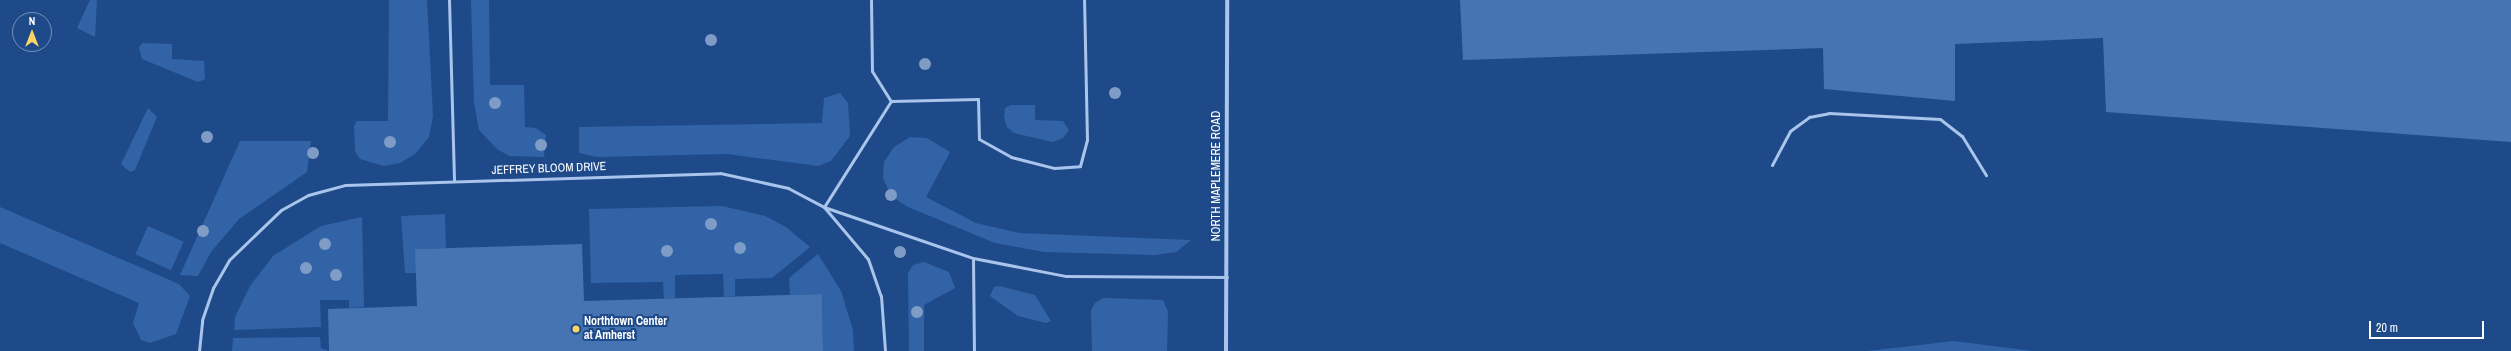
<!DOCTYPE html>
<style>
body{margin:0}
#map{position:relative;width:2511px;height:351px;overflow:hidden;background:#1e4a8a;font-family:"Archivo Narrow",sans-serif}
div>[style]{position:absolute}
.green>*{inset:0;background:#3263a7;transform-origin:0 0}
.building>*{inset:0;background:#4673b2}
.lane>*{height:3px;margin:-1.5px;padding:0 1.5px;transform-origin:1.5px;border-radius:1.5px;background:#a9c5eb}
.street>*{height:4px;margin:-2px;padding:0 2px;transform-origin:2px;border-radius:2px;background:#a9c5eb}
.trees>*{width:12px;height:12px;margin:-6px;border-radius:50%;background:#7f9cc6}
.dots>*{width:11px;height:11px;translate:-50% -50%;box-sizing:border-box;border:2px solid #1e4a8a;border-radius:50%}
span{translate:-50% -50%;white-space:nowrap;text-align:center;line-height:1.15;-webkit-text-stroke:4px #1e4a8a;paint-order:stroke}
.street-label{font-size:12px;color:#fff}
.poi-label{font-size:12px;color:#fff;font-weight:700}
.left{translate:0 -50%;text-align:left}
.north{position:absolute;left:12px;top:12px;width:40px;height:40px;box-sizing:border-box;background:#1e4a8a;border:1px solid #7892b9;border-radius:50%;rotate:0deg;font-size:11px;font-weight:700;line-height:16px;text-align:center;color:#fff}
.north::after{content:'';display:block;margin:auto;width:14px;height:18px;background:#fad468;clip-path:polygon(50% 0,100% 100%,50% 72%,0 100%)}
.scale{position:absolute;left:2369px;top:321px;width:115px;height:18px;box-sizing:border-box;border:2px solid #fff;border-top:0;padding-left:5px;font-size:12px;line-height:14px;white-space:nowrap;color:#fff;-webkit-text-stroke:3px #1e4a8a;paint-order:stroke}
</style>
<div id="map">
<div class="green">
<i style="clip-path:polygon(90px 0,97px 0,95px 37px,77px 28px)"></i>
<i style="clip-path:polygon(389px 0,427px 0,433px 116px,429px 137px,415px 154px,400px 163px,384px 166px,360px 159px,355px 151px,354px 126px,357px 121px,388px 121px)"></i>
<i style="clip-path:polygon(471px 0,489px 0,490px 85px,524px 85px,525px 127px,536px 128px,546px 135px,544px 157px,510px 156px,498px 150px,479px 130px,474px 103px)"></i>
<i style="clip-path:polygon(143px 43px,172px 44px,172px 59px,204px 61px,205px 79px,198px 82px,142px 59px,139px 47px)"></i>
<i style="clip-path:polygon(840px 93px,848px 103px,850px 136px,831px 161px,818px 166px,727px 154px,597px 157px,579px 153px,579px 127px,822px 123px,824px 98px)"></i>
<i style="clip-path:polygon(1011px 105px,1035px 105px,1035px 120px,1063px 121px,1069px 130px,1063px 138px,1052px 142px,1014px 133px,1007px 127px,1004px 117px,1005px 108px)"></i>
<i style="clip-path:polygon(148px 108px,157px 117px,135px 170px,130px 172px,121px 164px)"></i>
<i style="clip-path:polygon(910px 137px,927px 138px,950px 152px,926px 197px,976px 223px,1019px 233px,1191px 240px,1176px 252px,1155px 255px,1044px 252px,995px 243px,908px 207px,891px 196px,883px 178px,884px 162px,894px 147px)"></i>
<i style="clip-path:polygon(240px 141px,311px 141px,307px 172px,239px 219px,211px 252px,198px 276px,180px 275px)"></i>
<i style="clip-path:polygon(722px 206px,765px 216px,786px 227px,810px 247px,772px 278px,735px 279px,735px 296px,724px 297px,723px 274px,675px 275px,675px 298px,664px 299px,663px 282px,591px 283px,589px 209px)"></i>
<i style="clip-path:polygon(0 207px,179px 284px,190px 296px,176px 334px,150px 343px,141px 340px,133px 323px,139px 303px,0 243px)"></i>
<i style="clip-path:polygon(445px 214px,446px 248px,416px 249px,416px 273px,405px 273px,401px 216px)"></i>
<i style="clip-path:polygon(362px 217px,364px 307px,349px 308px,349px 300px,320px 300px,321px 327px,234px 330px,235px 317px,250px 286px,273px 256px,321px 226px)"></i>
<i style="left:148px;top:226px;width:39px;height:31px;rotate:24deg"></i>
<i style="clip-path:polygon(818px 254px,841px 291px,853px 330px,854px 351px,823px 351px,822px 294px,790px 295px,789px 278px)"></i>
<i style="clip-path:polygon(924px 262px,949px 272px,955px 288px,924px 305px,924px 351px,909px 351px,908px 273px,913px 265px)"></i>
<i style="clip-path:polygon(999px 286px,1035px 295px,1051px 321px,1046px 323px,1018px 316px,990px 296px,994px 287px)"></i>
<i style="clip-path:polygon(1104px 298px,1163px 300px,1168px 312px,1167px 351px,1092px 351px,1091px 310px,1095px 303px)"></i>
<i style="clip-path:polygon(320px 337px,321px 348px,329px 351px,232px 351px,233px 338px)"></i>
<i style="clip-path:polygon(1954px 341px,2033px 351px,1868px 351px)"></i>
</div>
<div class="building">
<i style="clip-path:polygon(1460px 0,2511px 0,2511px 142px,2106px 112px,2103px 38px,1955px 44px,1955px 101px,1824px 89px,1823px 48px,1463px 60px)"></i>
<i style="clip-path:polygon(582px 244px,584px 301px,822px 294px,823px 351px,329px 351px,328px 309px,417px 306px,415px 249px)"></i>
</div>
<div class="lane">
<i style="left:449px;top:0;width:181px;rotate:88.4deg"></i>
<i style="left:871px;top:0;width:71px;rotate:89.2deg"></i>
<i style="left:872px;top:71px;width:36px;rotate:58deg"></i>
<i style="left:891px;top:101px;width:87px;rotate:-1.3deg"></i>
<i style="left:978px;top:99px;width:40px;rotate:88.6deg"></i>
<i style="left:979px;top:139px;width:37px;rotate:29deg"></i>
<i style="left:1011px;top:157px;width:44px;rotate:14.3deg"></i>
<i style="left:1054px;top:168px;width:26px;rotate:-4deg"></i>
<i style="left:1080px;top:166px;width:27px;rotate:-75deg"></i>
<i style="left:1087px;top:140px;width:140px;rotate:-91.2deg"></i>
<i style="left:891px;top:101px;width:125px;rotate:122.3deg"></i>
<i style="left:824px;top:207px;width:157px;rotate:18.9deg"></i>
<i style="left:973px;top:258px;width:95px;rotate:11deg"></i>
<i style="left:1066px;top:276px;width:161px;rotate:0.4deg"></i>
<i style="left:1772px;top:165px;width:38px;rotate:-62deg"></i>
<i style="left:1790px;top:131px;width:24px;rotate:-36deg"></i>
<i style="left:1809px;top:117px;width:20px;rotate:-11deg"></i>
<i style="left:1829px;top:113px;width:111px;rotate:3.1deg"></i>
<i style="left:1940px;top:119px;width:28px;rotate:38deg"></i>
<i style="left:1962px;top:136px;width:46px;rotate:58.4deg"></i>
<i style="left:973px;top:258px;width:93px;rotate:89.4deg"></i>
<i style="left:199px;top:351px;width:31px;rotate:-84deg"></i>
<i style="left:202px;top:320px;width:34px;rotate:-71deg"></i>
<i style="left:213px;top:288px;width:32px;rotate:-60deg"></i>
<i style="left:229px;top:260px;width:72px;rotate:-43.9deg"></i>
<i style="left:281px;top:210px;width:31px;rotate:-29deg"></i>
<i style="left:308px;top:195px;width:38px;rotate:-15deg"></i>
<i style="left:345px;top:185px;width:375px;rotate:-1.8deg"></i>
<i style="left:720px;top:173px;width:70px;rotate:12.4deg"></i>
<i style="left:788px;top:188px;width:41px;rotate:27.8deg"></i>
<i style="left:824px;top:207px;width:68px;rotate:49.8deg"></i>
<i style="left:868px;top:259px;width:39px;rotate:71deg"></i>
<i style="left:881px;top:296px;width:55px;rotate:85.8deg"></i>
</div>
<div class="street">
<i style="left:1226px;top:351px;width:351px;rotate:-89.8deg"></i>
</div>
<div class="trees">
<i style="left:711px;top:40px"></i>
<i style="left:925px;top:64px"></i>
<i style="left:1115px;top:93px"></i>
<i style="left:495px;top:103px"></i>
<i style="left:207px;top:137px"></i>
<i style="left:390px;top:142px"></i>
<i style="left:541px;top:145px"></i>
<i style="left:313px;top:153px"></i>
<i style="left:891px;top:195px"></i>
<i style="left:711px;top:224px"></i>
<i style="left:203px;top:231px"></i>
<i style="left:325px;top:244px"></i>
<i style="left:740px;top:248px"></i>
<i style="left:667px;top:251px"></i>
<i style="left:900px;top:252px"></i>
<i style="left:306px;top:268px"></i>
<i style="left:336px;top:275px"></i>
<i style="left:917px;top:312px"></i>
</div>
<div class="dots">
<i style="left:576px;top:329px;background:#fad468"></i>
</div>
<div class="street-label">
<span style="left:549px;top:169px;rotate:-2deg">JEFFREY BLOOM DRIVE</span>
<span style="left:1217px;top:176px;rotate:-90deg">NORTH MAPLEMERE ROAD</span>
</div>
<div class="poi-label">
<span class="left" style="left:584px;top:329px">Northtown Center<br>at Amherst</span>
</div>
<div class="north">N</div>
<div class="scale">20 m</div>
</div>
